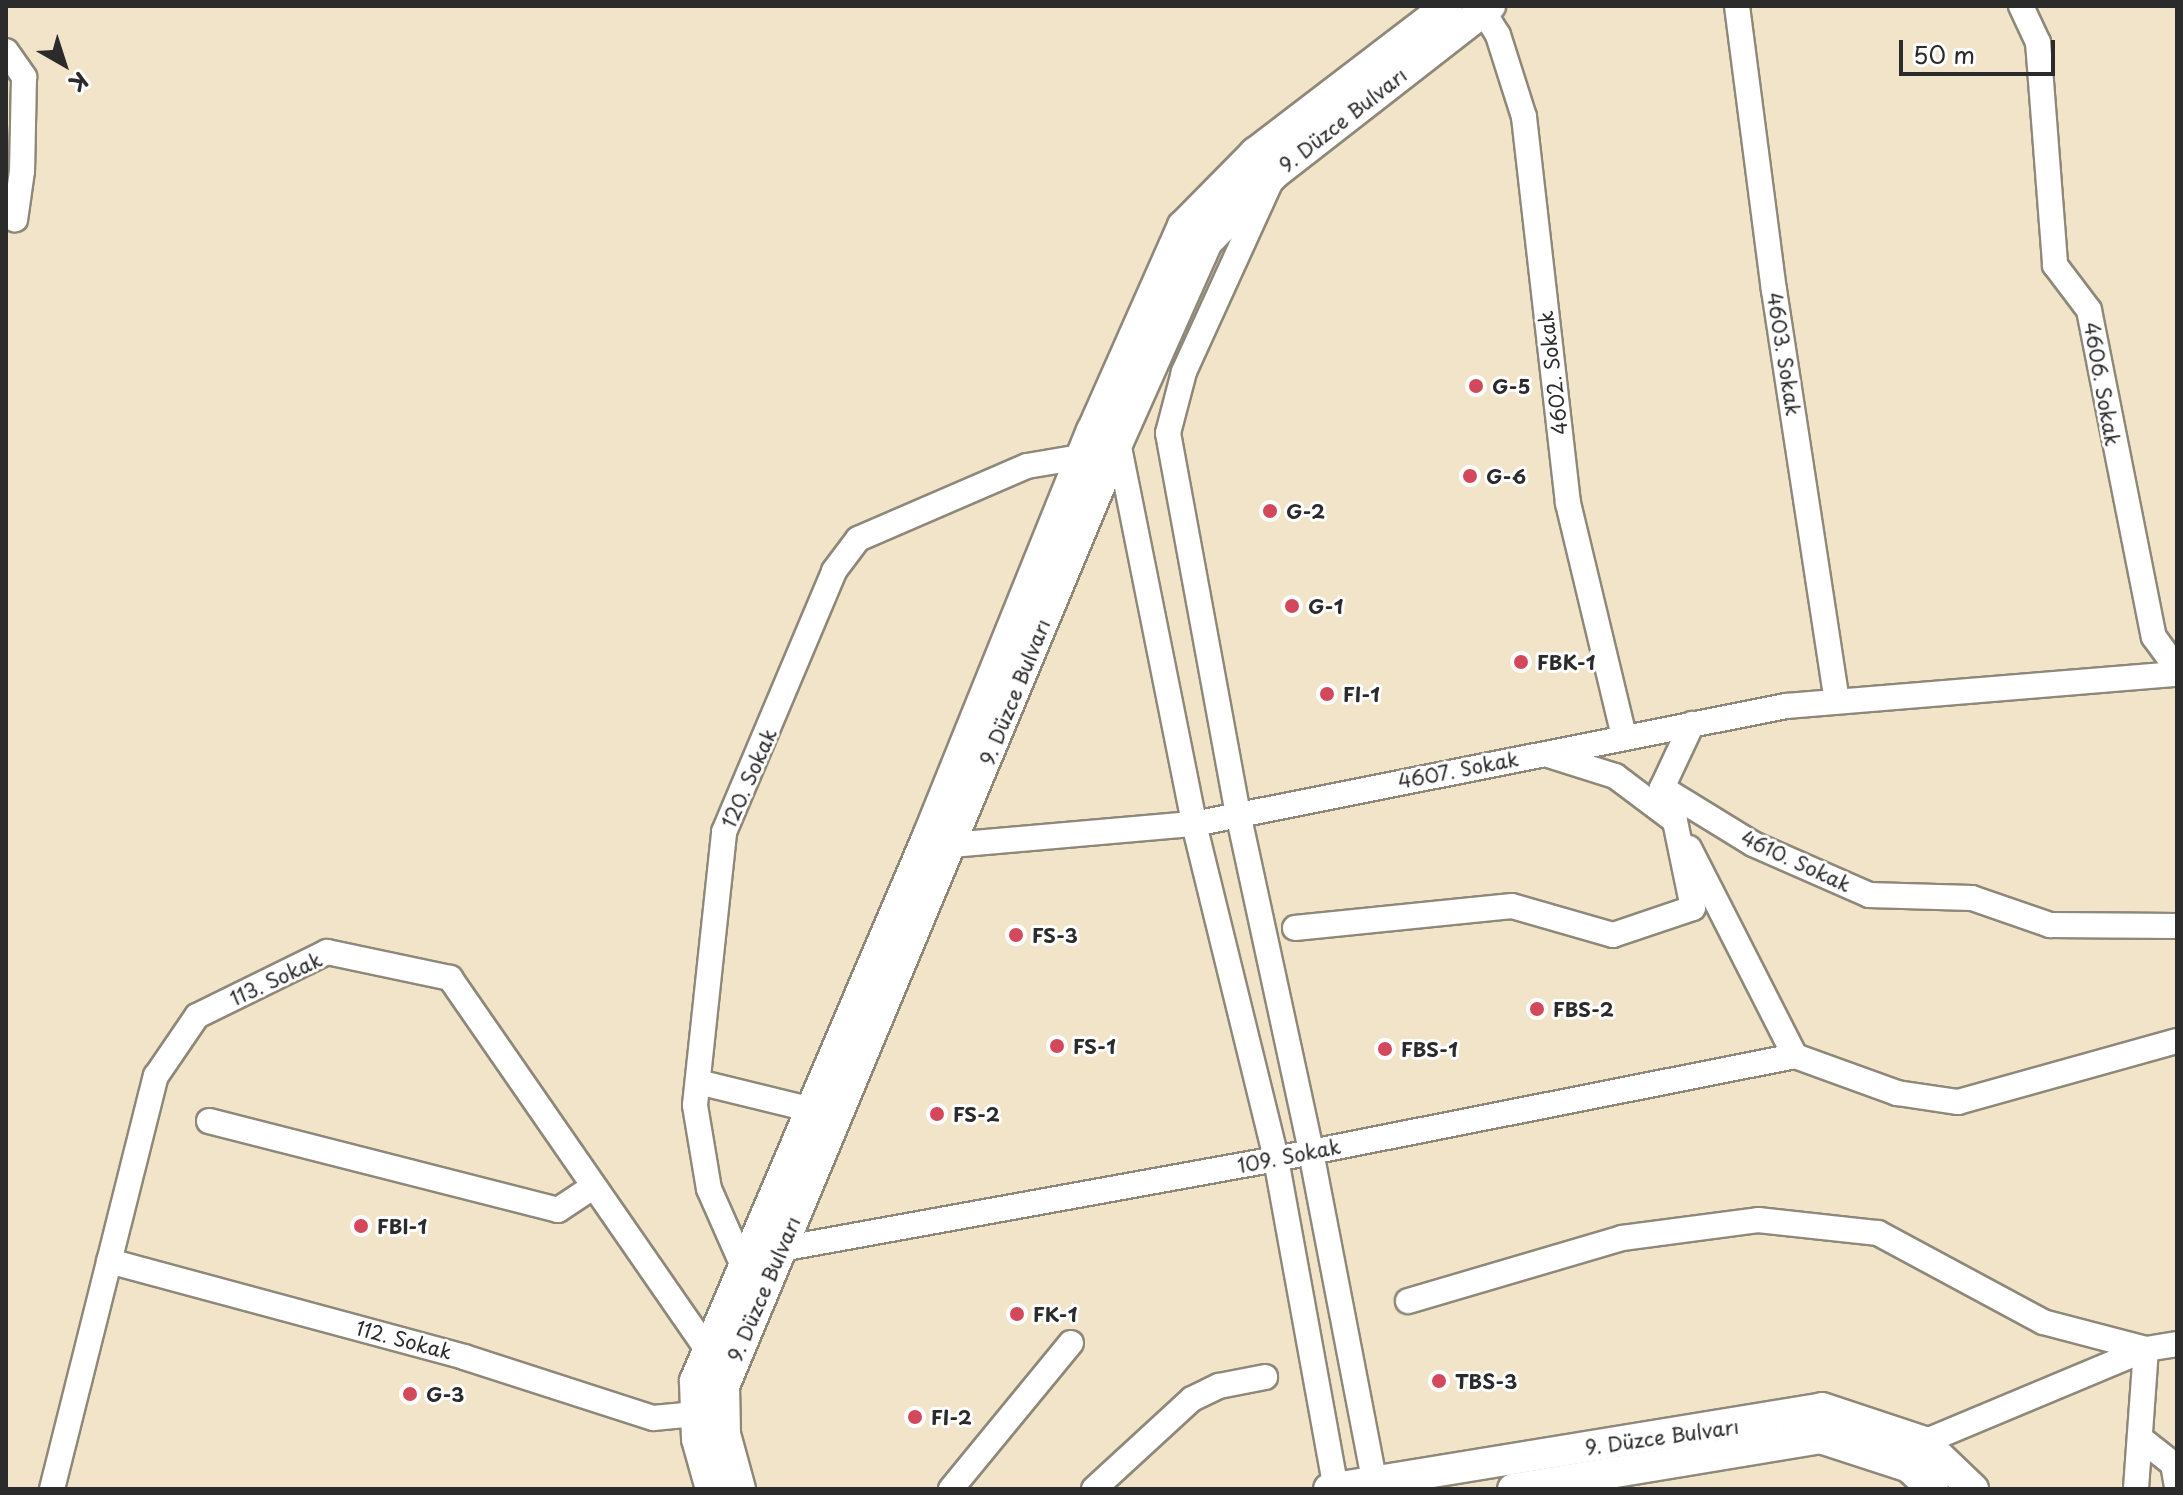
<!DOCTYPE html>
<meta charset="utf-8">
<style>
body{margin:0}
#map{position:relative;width:2183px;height:1495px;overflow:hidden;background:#f1e4c8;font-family:"Playpen Sans",sans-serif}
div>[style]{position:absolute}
.roads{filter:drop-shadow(2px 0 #8e887a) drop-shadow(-2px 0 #8e887a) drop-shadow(0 2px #8e887a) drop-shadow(0 -2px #8e887a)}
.minor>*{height:24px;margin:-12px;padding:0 12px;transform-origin:12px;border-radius:12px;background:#fff}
.major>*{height:30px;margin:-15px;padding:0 15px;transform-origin:15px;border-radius:15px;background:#fff}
.dots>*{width:22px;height:22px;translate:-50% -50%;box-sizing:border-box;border:4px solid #fff;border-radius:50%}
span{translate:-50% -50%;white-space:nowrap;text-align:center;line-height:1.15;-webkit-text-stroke:6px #fff;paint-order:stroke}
.street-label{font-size:20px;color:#2b2b2b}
.poi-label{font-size:20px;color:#2b2b2b;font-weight:700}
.left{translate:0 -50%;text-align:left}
.frame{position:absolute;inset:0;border:8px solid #2b2b2b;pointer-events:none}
.north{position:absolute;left:24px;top:24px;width:80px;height:80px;-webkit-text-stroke:6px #fff;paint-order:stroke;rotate:141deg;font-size:22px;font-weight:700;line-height:32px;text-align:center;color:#2b2b2b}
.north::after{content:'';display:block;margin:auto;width:28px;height:36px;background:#2b2b2b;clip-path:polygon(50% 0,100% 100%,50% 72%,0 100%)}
.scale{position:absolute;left:1899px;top:40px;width:156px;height:36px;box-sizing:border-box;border:4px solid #2b2b2b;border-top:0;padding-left:10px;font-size:24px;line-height:28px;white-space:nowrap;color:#2b2b2b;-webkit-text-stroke:6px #fff;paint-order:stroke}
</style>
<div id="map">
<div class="roads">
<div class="minor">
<i style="left:1737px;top:6px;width:286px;rotate:82.6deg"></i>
<i style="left:1774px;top:290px;width:416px;rotate:81.3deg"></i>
<i style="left:2021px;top:6px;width:40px;rotate:65deg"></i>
<i style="left:2038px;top:42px;width:224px;rotate:85.6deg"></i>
<i style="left:2055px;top:265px;width:56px;rotate:52.9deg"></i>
<i style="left:2089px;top:310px;width:333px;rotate:78.8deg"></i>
<i style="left:2154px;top:637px;width:39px;rotate:54deg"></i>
<i style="left:1483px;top:11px;width:28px;rotate:58deg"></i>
<i style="left:1498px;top:35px;width:86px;rotate:72.4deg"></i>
<i style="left:1524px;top:117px;width:388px;rotate:83.5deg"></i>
<i style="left:1568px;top:503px;width:241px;rotate:76.5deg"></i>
<i style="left:6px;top:51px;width:32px;rotate:55deg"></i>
<i style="left:24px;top:77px;width:94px;rotate:91.2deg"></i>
<i style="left:22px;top:171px;width:49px;rotate:98.1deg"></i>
<i style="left:1270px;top:183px;width:208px;rotate:114.5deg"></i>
<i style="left:1184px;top:372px;width:63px;rotate:104.7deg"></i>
<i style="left:1168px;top:433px;width:386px;rotate:79.6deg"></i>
<i style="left:1238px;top:813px;width:347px;rotate:77.8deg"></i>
<i style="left:1311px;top:1152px;width:334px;rotate:79.1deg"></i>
<i style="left:1118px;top:442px;width:389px;rotate:78.7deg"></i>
<i style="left:1194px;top:824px;width:345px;rotate:76.2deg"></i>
<i style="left:1276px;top:1159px;width:331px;rotate:79.7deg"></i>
<i style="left:1662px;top:788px;width:107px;rotate:31.6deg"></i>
<i style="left:1753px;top:844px;width:127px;rotate:23.7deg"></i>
<i style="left:1869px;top:895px;width:103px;rotate:1.7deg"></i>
<i style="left:1972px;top:898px;width:83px;rotate:19.1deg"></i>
<i style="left:2050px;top:925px;width:127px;rotate:0.5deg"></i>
<i style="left:1667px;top:800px;width:13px;rotate:-113deg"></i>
<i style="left:1662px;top:788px;width:71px;rotate:-64.9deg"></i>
<i style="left:952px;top:845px;width:243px;rotate:-5deg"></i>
<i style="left:1194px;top:824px;width:604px;rotate:-11.27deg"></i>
<i style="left:1786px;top:706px;width:392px;rotate:-4.7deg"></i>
<i style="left:1689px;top:848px;width:233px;rotate:63deg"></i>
<i style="left:1295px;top:928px;width:218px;rotate:-5.8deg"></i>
<i style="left:1512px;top:906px;width:105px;rotate:16deg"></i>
<i style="left:1613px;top:935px;width:84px;rotate:-18.6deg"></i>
<i style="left:1693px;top:908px;width:89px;rotate:-101.7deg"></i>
<i style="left:1675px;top:821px;width:75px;rotate:-143.1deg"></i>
<i style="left:1615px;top:776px;width:73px;rotate:-162.6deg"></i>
<i style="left:1795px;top:1056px;width:109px;rotate:19.9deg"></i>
<i style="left:1897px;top:1093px;width:62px;rotate:8.4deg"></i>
<i style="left:1958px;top:1102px;width:227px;rotate:-15.6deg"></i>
<i style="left:698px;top:1082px;width:114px;rotate:13.7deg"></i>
<i style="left:209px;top:1121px;width:360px;rotate:14.3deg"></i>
<i style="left:558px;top:1210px;width:43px;rotate:-33.7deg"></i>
<i style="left:781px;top:1249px;width:503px;rotate:-10.3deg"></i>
<i style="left:1276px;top:1159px;width:529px;rotate:-11.22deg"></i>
<i style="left:109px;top:1261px;width:368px;rotate:15.1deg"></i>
<i style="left:464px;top:1357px;width:199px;rotate:17.9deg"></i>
<i style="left:653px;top:1418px;width:43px;rotate:-5.3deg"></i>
<i style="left:743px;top:1266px;width:84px;rotate:-113.8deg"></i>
<i style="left:709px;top:1189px;width:85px;rotate:-99.5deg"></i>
<i style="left:695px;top:1105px;width:275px;rotate:-83.9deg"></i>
<i style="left:724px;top:832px;width:283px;rotate:-67.1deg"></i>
<i style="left:834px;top:571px;width:40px;rotate:-53deg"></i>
<i style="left:858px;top:539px;width:184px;rotate:-23.4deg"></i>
<i style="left:1027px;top:466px;width:55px;rotate:-9.5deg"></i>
<i style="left:1408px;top:1301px;width:223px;rotate:-16.4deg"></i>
<i style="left:1622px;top:1238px;width:137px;rotate:-7.5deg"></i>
<i style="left:1758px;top:1220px;width:121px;rotate:6.2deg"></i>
<i style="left:1878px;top:1233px;width:187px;rotate:28.3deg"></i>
<i style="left:2043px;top:1322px;width:106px;rotate:14.7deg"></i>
<i style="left:2146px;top:1349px;width:31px;rotate:-9deg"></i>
<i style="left:2140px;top:1438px;width:42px;rotate:38.2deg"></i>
<i style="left:2173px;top:1464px;width:23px;rotate:80deg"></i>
<i style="left:1924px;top:1442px;width:241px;rotate:-22.7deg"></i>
<i style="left:2146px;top:1349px;width:140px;rotate:94.1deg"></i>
<i style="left:52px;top:1489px;width:426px;rotate:-75.9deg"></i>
<i style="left:156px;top:1076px;width:73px;rotate:-55.7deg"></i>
<i style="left:197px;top:1016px;width:145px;rotate:-26.2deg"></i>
<i style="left:327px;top:952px;width:126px;rotate:11.9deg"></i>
<i style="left:450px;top:978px;width:453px;rotate:55.3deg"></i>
<i style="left:951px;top:1489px;width:189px;rotate:-50.6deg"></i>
<i style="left:1094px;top:1489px;width:133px;rotate:-42.6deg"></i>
<i style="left:1192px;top:1399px;width:30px;rotate:-26deg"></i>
<i style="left:1219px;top:1386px;width:47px;rotate:-11.1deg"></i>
</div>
<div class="major">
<i style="left:711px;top:1489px;width:52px;rotate:-105.6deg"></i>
<i style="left:697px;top:1439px;width:58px;rotate:-92deg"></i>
<i style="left:695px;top:1381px;width:593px;rotate:-66.85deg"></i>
<i style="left:928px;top:836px;width:437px;rotate:-68deg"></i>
<i style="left:1092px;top:431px;width:224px;rotate:-66.1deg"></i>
<i style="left:1183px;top:226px;width:103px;rotate:-45.4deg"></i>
<i style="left:1255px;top:153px;width:242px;rotate:-37.4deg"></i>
<i style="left:740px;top:1489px;width:57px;rotate:-105.3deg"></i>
<i style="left:725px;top:1434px;width:48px;rotate:-91.2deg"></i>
<i style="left:724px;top:1386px;width:1023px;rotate:-67.35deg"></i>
<i style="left:1118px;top:442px;width:219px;rotate:-66deg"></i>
<i style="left:1207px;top:242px;width:95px;rotate:-45.4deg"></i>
<i style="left:1274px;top:174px;width:274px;rotate:-37.9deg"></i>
<i style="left:1329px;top:1489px;width:500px;rotate:-9.3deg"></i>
<i style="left:1822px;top:1408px;width:108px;rotate:18.4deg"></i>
<i style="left:1924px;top:1442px;width:68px;rotate:43.8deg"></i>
<i style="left:1513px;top:1489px;width:311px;rotate:-9.4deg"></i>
<i style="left:1820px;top:1438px;width:94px;rotate:18deg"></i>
<i style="left:1909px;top:1467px;width:33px;rotate:43deg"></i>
</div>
</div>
<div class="dots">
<i style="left:1476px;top:386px;background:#d1495b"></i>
<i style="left:1470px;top:476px;background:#d1495b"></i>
<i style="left:1270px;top:511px;background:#d1495b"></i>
<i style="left:1292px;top:606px;background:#d1495b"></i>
<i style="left:1521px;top:662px;background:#d1495b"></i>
<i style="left:1327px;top:694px;background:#d1495b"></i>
<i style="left:1016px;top:935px;background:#d1495b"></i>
<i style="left:1537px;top:1009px;background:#d1495b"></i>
<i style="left:1057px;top:1046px;background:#d1495b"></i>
<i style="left:1385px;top:1049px;background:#d1495b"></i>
<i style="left:937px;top:1114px;background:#d1495b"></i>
<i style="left:361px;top:1226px;background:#d1495b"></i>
<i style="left:1017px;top:1314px;background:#d1495b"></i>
<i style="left:1439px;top:1381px;background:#d1495b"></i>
<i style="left:410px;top:1394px;background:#d1495b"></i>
<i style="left:915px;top:1417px;background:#d1495b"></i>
</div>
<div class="street-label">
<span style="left:1343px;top:120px;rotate:-38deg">9. Düzce Bulvarı</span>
<span style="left:1784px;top:354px;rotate:81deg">4603. Sokak</span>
<span style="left:1553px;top:373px;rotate:-97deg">4602. Sokak</span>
<span style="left:2102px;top:384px;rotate:80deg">4606. Sokak</span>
<span style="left:1015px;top:692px;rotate:-68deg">9. Düzce Bulvarı</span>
<span style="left:1458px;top:770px;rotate:-11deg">4607. Sokak</span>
<span style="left:749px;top:778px;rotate:-66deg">120. Sokak</span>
<span style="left:1796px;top:861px;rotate:25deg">4610. Sokak</span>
<span style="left:276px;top:979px;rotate:-25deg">113. Sokak</span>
<span style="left:1289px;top:1156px;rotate:-11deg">109. Sokak</span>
<span style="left:764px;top:1289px;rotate:-67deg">9. Düzce Bulvarı</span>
<span style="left:404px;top:1340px;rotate:15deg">112. Sokak</span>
<span style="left:1662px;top:1437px;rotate:-8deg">9. Düzce Bulvarı</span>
</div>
<div class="poi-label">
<span class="left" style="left:1492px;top:386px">G-5</span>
<span class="left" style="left:1486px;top:476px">G-6</span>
<span class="left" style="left:1286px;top:511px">G-2</span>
<span class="left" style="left:1308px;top:606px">G-1</span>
<span class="left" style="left:1537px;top:662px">FBK-1</span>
<span class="left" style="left:1343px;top:694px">FI-1</span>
<span class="left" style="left:1032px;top:935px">FS-3</span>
<span class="left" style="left:1553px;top:1009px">FBS-2</span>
<span class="left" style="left:1073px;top:1046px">FS-1</span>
<span class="left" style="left:1401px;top:1049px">FBS-1</span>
<span class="left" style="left:953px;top:1114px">FS-2</span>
<span class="left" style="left:377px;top:1226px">FBI-1</span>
<span class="left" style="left:1033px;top:1314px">FK-1</span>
<span class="left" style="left:1455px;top:1381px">TBS-3</span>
<span class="left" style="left:426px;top:1394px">G-3</span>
<span class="left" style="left:931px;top:1417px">FI-2</span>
</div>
<div class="frame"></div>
<div class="north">K</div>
<div class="scale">50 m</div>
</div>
